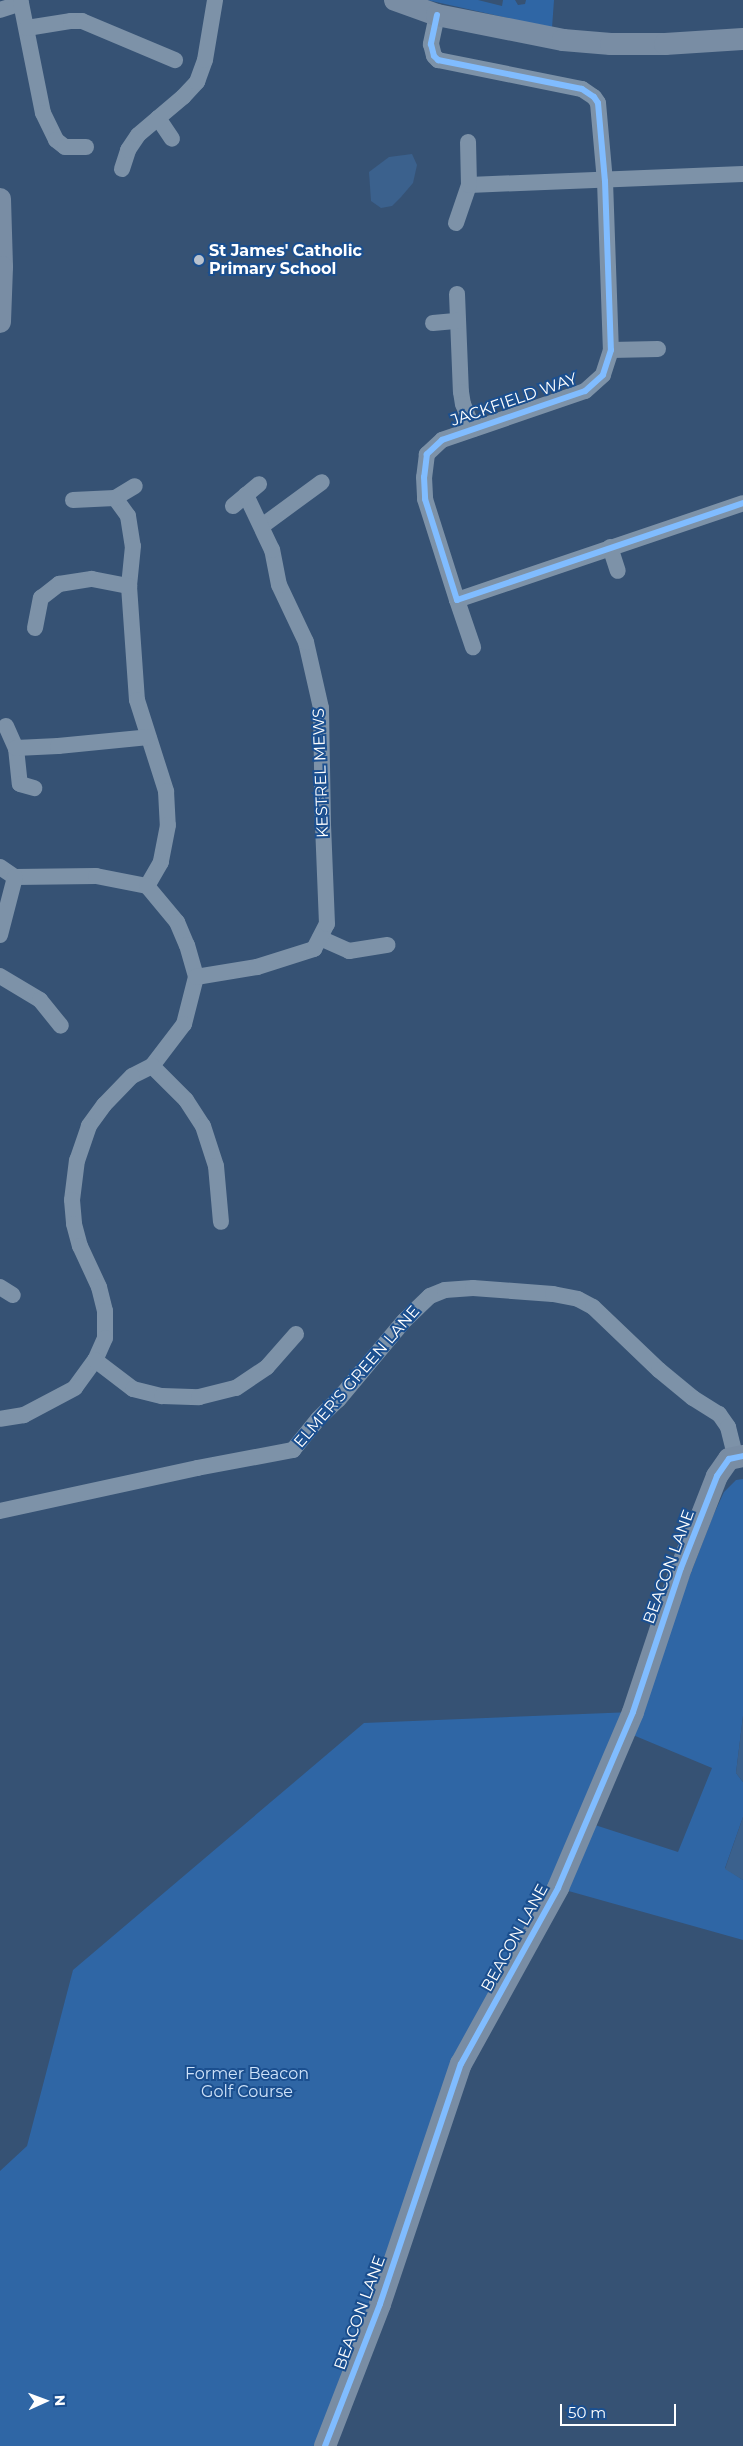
<!DOCTYPE html>
<style>
body{margin:0}
#map{position:relative;width:743px;height:2446px;overflow:hidden;background:#365274;font-family:Montserrat,sans-serif}
div>[style]{position:absolute}
.green>*{inset:0;background:#2f66a5}
.water>*{inset:0;background:#3b618d}
.street>*{height:16px;margin:-8px;padding:0 8px;transform-origin:8px;border-radius:8px;background:#7d92a8}
.secondary>*{height:22px;margin:-11px;padding:0 11px;transform-origin:11px;border-radius:11px;background:#798da4}
.cycleway>*{height:6px;margin:-3px;padding:0 3px;transform-origin:3px;border-radius:3px;background:#80bcff}
.dots>*{width:14px;height:14px;translate:-50% -50%;box-sizing:border-box;border:2px solid #1b4f8f;border-radius:50%}
span{translate:-50% -50%;white-space:nowrap;text-align:center;line-height:1.15;-webkit-text-stroke:4px #1b4f8f;paint-order:stroke}
.poi-label{font-size:16px;color:#fff;font-weight:700}
.left{translate:0 -50%;text-align:left}
.street-label{font-size:16px;color:#fff}
.park-label{font-size:16px;color:#cfe3fa}
.north{position:absolute;left:20px;top:2376px;width:50px;height:50px;-webkit-text-stroke:4px #1b4f8f;paint-order:stroke;rotate:88deg;font-size:14px;font-weight:700;line-height:20px;text-align:center;color:#fff}
.north::after{content:'';display:block;margin:auto;width:18px;height:22px;background:#fff;clip-path:polygon(50% 0,100% 100%,50% 72%,0 100%)}
.scale{position:absolute;left:560px;top:2404px;width:116px;height:22px;box-sizing:border-box;border:2px solid #fff;border-top:0;padding-left:6px;font-size:15px;line-height:18px;white-space:nowrap;color:#fff;-webkit-text-stroke:4px #1b4f8f;paint-order:stroke}
</style>
<div id="map">
<div class="green">
<i style="clip-path:polygon(427px 0,478px 0,502px 6px,503px 0,515px 0,518px 5px,525px 4px,526px 0,554px 0,552px 28px)"></i>
<i style="clip-path:polygon(743px 1479px,743px 1716px,736px 1773px,743px 1782px,743px 1817px,725px 1868px,743px 1880px,743px 1940px,565px 1890px,595px 1825px,678px 1852px,712px 1768px,633px 1735px,657px 1660px,713px 1516px,724px 1492px,736px 1480px)"></i>
<i style="clip-path:polygon(633px 1712px,461px 2064px,325px 2446px,0 2446px,0 2171px,27px 2146px,73px 1970px,364px 1723px)"></i>
</div>
<div class="water">
<i style="clip-path:polygon(412px 154px,417px 165px,413px 183px,401px 197px,392px 206px,381px 208px,371px 201px,369px 172px,389px 157px)"></i>
<i style="clip-path:polygon(743px 1716px,743px 1782px,736px 1773px)"></i>
<i style="clip-path:polygon(743px 1817px,743px 1880px,725px 1869px)"></i>
</div>
<div class="street">
<i style="left:0;top:10px;width:22px;rotate:-18deg"></i>
<i style="left:21px;top:3px;width:112px;rotate:78.7deg"></i>
<i style="left:43px;top:113px;width:30px;rotate:64deg"></i>
<i style="left:56px;top:140px;width:11px;rotate:38deg"></i>
<i style="left:65px;top:147px;width:21px"></i>
<i style="left:437px;top:15px;width:30px;rotate:102deg"></i>
<i style="left:431px;top:44px;width:12px;rotate:76deg"></i>
<i style="left:434px;top:56px;width:6px;rotate:45deg"></i>
<i style="left:438px;top:60px;width:147px;rotate:11.4deg"></i>
<i style="left:582px;top:89px;width:14px;rotate:34deg"></i>
<i style="left:594px;top:97px;width:7px;rotate:56deg"></i>
<i style="left:598px;top:103px;width:78px;rotate:84.9deg"></i>
<i style="left:605px;top:181px;width:169px;rotate:88deg"></i>
<i style="left:611px;top:350px;width:26px;rotate:108deg"></i>
<i style="left:603px;top:375px;width:24px;rotate:138deg"></i>
<i style="left:585px;top:391px;width:151px;rotate:161.1deg"></i>
<i style="left:442px;top:440px;width:21px;rotate:137deg"></i>
<i style="left:427px;top:454px;width:23px;rotate:97deg"></i>
<i style="left:424px;top:477px;width:22px;rotate:87deg"></i>
<i style="left:425px;top:499px;width:106px;rotate:72.4deg"></i>
<i style="left:457px;top:600px;width:302px;rotate:-18.7deg"></i>
<i style="left:27px;top:28px;width:45px;rotate:-9deg"></i>
<i style="left:71px;top:21px;width:11px"></i>
<i style="left:82px;top:21px;width:101px;rotate:22.8deg"></i>
<i style="left:158px;top:118px;width:25px;rotate:56deg"></i>
<i style="left:122px;top:169px;width:20px;rotate:-72deg"></i>
<i style="left:128px;top:150px;width:18px;rotate:-56deg"></i>
<i style="left:138px;top:135px;width:59px;rotate:-40.2deg"></i>
<i style="left:183px;top:97px;width:21px;rotate:-47deg"></i>
<i style="left:197px;top:82px;width:23px;rotate:-70deg"></i>
<i style="left:205px;top:60px;width:61px;rotate:-80.5deg"></i>
<i style="left:469px;top:185px;width:274px;rotate:-2.3deg"></i>
<i style="left:456px;top:223px;width:40px;rotate:-71.1deg"></i>
<i style="left:469px;top:185px;width:43px;rotate:-91.3deg"></i>
<i style="left:457px;top:294px;width:98px;rotate:87.7deg"></i>
<i style="left:461px;top:392px;width:12px;rotate:81deg"></i>
<i style="left:463px;top:404px;width:27px;rotate:68deg"></i>
<i style="left:433px;top:323px;width:25px;rotate:-5deg"></i>
<i style="left:611px;top:350px;width:47px;rotate:-1.2deg"></i>
<i style="left:115px;top:498px;width:22px;rotate:54deg"></i>
<i style="left:128px;top:516px;width:30px;rotate:81deg"></i>
<i style="left:133px;top:546px;width:40px;rotate:95.7deg"></i>
<i style="left:129px;top:586px;width:114px;rotate:86deg"></i>
<i style="left:137px;top:700px;width:96px;rotate:72.3deg"></i>
<i style="left:166px;top:791px;width:34px;rotate:87deg"></i>
<i style="left:168px;top:825px;width:38px;rotate:101deg"></i>
<i style="left:161px;top:862px;width:28px;rotate:120deg"></i>
<i style="left:73px;top:500px;width:42px;rotate:-2.7deg"></i>
<i style="left:115px;top:498px;width:23px;rotate:-31deg"></i>
<i style="left:233px;top:506px;width:34px;rotate:-40deg"></i>
<i style="left:262px;top:526px;width:74px;rotate:-36.3deg"></i>
<i style="left:610px;top:547px;width:25px;rotate:72deg"></i>
<i style="left:457px;top:600px;width:50px;rotate:71.2deg"></i>
<i style="left:35px;top:628px;width:31px;rotate:-79deg"></i>
<i style="left:41px;top:598px;width:23px;rotate:-38deg"></i>
<i style="left:59px;top:584px;width:33px;rotate:-9deg"></i>
<i style="left:92px;top:579px;width:38px;rotate:11deg"></i>
<i style="left:6px;top:726px;width:24px;rotate:66deg"></i>
<i style="left:16px;top:748px;width:36px;rotate:84deg"></i>
<i style="left:20px;top:784px;width:15px;rotate:16deg"></i>
<i style="left:16px;top:748px;width:42px;rotate:-2.7deg"></i>
<i style="left:58px;top:746px;width:91px;rotate:-5.6deg"></i>
<i style="left:0;top:867px;width:18px;rotate:34deg"></i>
<i style="left:15px;top:877px;width:81px;rotate:-0.7deg"></i>
<i style="left:96px;top:876px;width:52px;rotate:11.1deg"></i>
<i style="left:147px;top:886px;width:47px;rotate:50.2deg"></i>
<i style="left:177px;top:922px;width:25px;rotate:67deg"></i>
<i style="left:187px;top:945px;width:33px;rotate:74deg"></i>
<i style="left:196px;top:977px;width:49px;rotate:104.3deg"></i>
<i style="left:184px;top:1024px;width:53px;rotate:127.3deg"></i>
<i style="left:152px;top:1066px;width:22px;rotate:153deg"></i>
<i style="left:132px;top:1076px;width:40px;rotate:134deg"></i>
<i style="left:104px;top:1105px;width:26px;rotate:126deg"></i>
<i style="left:89px;top:1126px;width:36px;rotate:109deg"></i>
<i style="left:77px;top:1160px;width:40px;rotate:97.1deg"></i>
<i style="left:72px;top:1200px;width:24px;rotate:85deg"></i>
<i style="left:74px;top:1224px;width:23px;rotate:75deg"></i>
<i style="left:80px;top:1246px;width:45px;rotate:65.1deg"></i>
<i style="left:99px;top:1287px;width:25px;rotate:76deg"></i>
<i style="left:105px;top:1311px;width:27px;rotate:90deg"></i>
<i style="left:105px;top:1338px;width:24px;rotate:114deg"></i>
<i style="left:95px;top:1360px;width:34px;rotate:126deg"></i>
<i style="left:75px;top:1388px;width:58px;rotate:152.1deg"></i>
<i style="left:24px;top:1415px;width:24px;rotate:171deg"></i>
<i style="left:0;top:935px;width:60px;rotate:-75.5deg"></i>
<i style="left:320px;top:938px;width:32px;rotate:24deg"></i>
<i style="left:349px;top:951px;width:39px;rotate:-9deg"></i>
<i style="left:0;top:976px;width:47px;rotate:31deg"></i>
<i style="left:40px;top:1000px;width:33px;rotate:51deg"></i>
<i style="left:196px;top:977px;width:62px;rotate:-9.3deg"></i>
<i style="left:257px;top:967px;width:60px;rotate:-17.5deg"></i>
<i style="left:314px;top:949px;width:28px;rotate:-63deg"></i>
<i style="left:327px;top:924px;width:100px;rotate:-92.3deg"></i>
<i style="left:323px;top:824px;width:116px;rotate:-91deg"></i>
<i style="left:321px;top:708px;width:68px;rotate:-102.8deg"></i>
<i style="left:306px;top:642px;width:63px;rotate:-115.3deg"></i>
<i style="left:279px;top:585px;width:36px;rotate:-101deg"></i>
<i style="left:272px;top:550px;width:61px;rotate:-115.3deg"></i>
<i style="left:152px;top:1066px;width:48px;rotate:45deg"></i>
<i style="left:186px;top:1100px;width:31px;rotate:57deg"></i>
<i style="left:203px;top:1126px;width:42px;rotate:72deg"></i>
<i style="left:216px;top:1166px;width:56px;rotate:84.9deg"></i>
<i style="left:0;top:1287px;width:15px;rotate:32deg"></i>
<i style="left:95px;top:1360px;width:48px;rotate:37.3deg"></i>
<i style="left:133px;top:1389px;width:30px;rotate:14deg"></i>
<i style="left:162px;top:1396px;width:37px;rotate:2deg"></i>
<i style="left:199px;top:1397px;width:38px;rotate:-14deg"></i>
<i style="left:236px;top:1388px;width:37px;rotate:-34deg"></i>
<i style="left:267px;top:1367px;width:44px;rotate:-48.7deg"></i>
<i style="left:0;top:1511px;width:202px;rotate:-12.3deg"></i>
<i style="left:197px;top:1468px;width:98px;rotate:-10.6deg"></i>
<i style="left:293px;top:1450px;width:40px;rotate:-51deg"></i>
<i style="left:318px;top:1419px;width:28px;rotate:-44deg"></i>
<i style="left:338px;top:1400px;width:103px;rotate:-50.1deg"></i>
<i style="left:404px;top:1321px;width:36px;rotate:-44deg"></i>
<i style="left:430px;top:1296px;width:16px;rotate:-22deg"></i>
<i style="left:445px;top:1290px;width:28px;rotate:-4deg"></i>
<i style="left:473px;top:1288px;width:80px;rotate:4.3deg"></i>
<i style="left:553px;top:1294px;width:25px;rotate:11deg"></i>
<i style="left:578px;top:1299px;width:17px;rotate:28deg"></i>
<i style="left:593px;top:1307px;width:91px;rotate:43.7deg"></i>
<i style="left:659px;top:1370px;width:44px;rotate:39.5deg"></i>
<i style="left:693px;top:1398px;width:31px;rotate:32deg"></i>
<i style="left:719px;top:1414px;width:16px;rotate:55deg"></i>
<i style="left:728px;top:1427px;width:30px;rotate:76deg"></i>
</div>
<div class="secondary">
<i style="left:395px;top:0;width:45px;rotate:19.7deg"></i>
<i style="left:437px;top:15px;width:128px;rotate:11.2deg"></i>
<i style="left:563px;top:40px;width:48px;rotate:4.8deg"></i>
<i style="left:611px;top:44px;width:54px"></i>
<i style="left:665px;top:44px;width:78px;rotate:-3.7deg"></i>
<i style="left:0;top:199px;width:68px;rotate:88.3deg"></i>
<i style="left:2px;top:267px;width:55px;rotate:92.1deg"></i>
<i style="left:325px;top:2446px;width:152px;rotate:-68.8deg"></i>
<i style="left:380px;top:2304px;width:253px;rotate:-71.4deg"></i>
<i style="left:461px;top:2064px;width:201px;rotate:-61.1deg"></i>
<i style="left:558px;top:1888px;width:191px;rotate:-66.9deg"></i>
<i style="left:633px;top:1712px;width:152px;rotate:-71.6deg"></i>
<i style="left:681px;top:1568px;width:99px;rotate:-68.6deg"></i>
<i style="left:717px;top:1476px;width:21px;rotate:-55deg"></i>
<i style="left:729px;top:1459px;width:14px;rotate:-12deg"></i>
</div>
<div class="cycleway">
<i style="left:437px;top:15px;width:30px;rotate:102deg"></i>
<i style="left:431px;top:44px;width:12px;rotate:76deg"></i>
<i style="left:434px;top:56px;width:6px;rotate:45deg"></i>
<i style="left:438px;top:60px;width:147px;rotate:11.4deg"></i>
<i style="left:582px;top:89px;width:14px;rotate:34deg"></i>
<i style="left:594px;top:97px;width:7px;rotate:56deg"></i>
<i style="left:598px;top:103px;width:78px;rotate:84.9deg"></i>
<i style="left:605px;top:181px;width:169px;rotate:88deg"></i>
<i style="left:611px;top:350px;width:26px;rotate:108deg"></i>
<i style="left:603px;top:375px;width:24px;rotate:138deg"></i>
<i style="left:585px;top:391px;width:151px;rotate:161.1deg"></i>
<i style="left:442px;top:440px;width:21px;rotate:137deg"></i>
<i style="left:427px;top:454px;width:23px;rotate:97deg"></i>
<i style="left:424px;top:477px;width:22px;rotate:87deg"></i>
<i style="left:425px;top:499px;width:106px;rotate:72.4deg"></i>
<i style="left:457px;top:600px;width:302px;rotate:-18.7deg"></i>
<i style="left:325px;top:2446px;width:152px;rotate:-68.8deg"></i>
<i style="left:380px;top:2304px;width:253px;rotate:-71.4deg"></i>
<i style="left:461px;top:2064px;width:201px;rotate:-61.1deg"></i>
<i style="left:558px;top:1888px;width:191px;rotate:-66.9deg"></i>
<i style="left:633px;top:1712px;width:152px;rotate:-71.6deg"></i>
<i style="left:681px;top:1568px;width:99px;rotate:-68.6deg"></i>
<i style="left:717px;top:1476px;width:21px;rotate:-55deg"></i>
<i style="left:729px;top:1459px;width:14px;rotate:-12deg"></i>
</div>
<div class="dots">
<i style="left:199px;top:260px;background:#b9c2ce"></i>
</div>
<div class="poi-label">
<span class="left" style="left:209px;top:260px">St James' Catholic<br>Primary School</span>
</div>
<div class="street-label">
<span style="left:514px;top:400px;rotate:-19deg">JACKFIELD WAY</span>
<span style="left:321px;top:773px;rotate:-92deg">KESTREL MEWS</span>
<span style="left:357px;top:1377px;rotate:-49deg">ELMER'S GREEN LANE</span>
<span style="left:669px;top:1567px;rotate:-70deg">BEACON LANE</span>
<span style="left:515px;top:1938px;rotate:-61deg">BEACON LANE</span>
<span style="left:360px;top:2313px;rotate:-70deg">BEACON LANE</span>
</div>
<div class="park-label">
<span style="left:247px;top:2083px">Former Beacon<br>Golf Course</span>
</div>
<div class="north">N</div>
<div class="scale">50 m</div>
</div>
